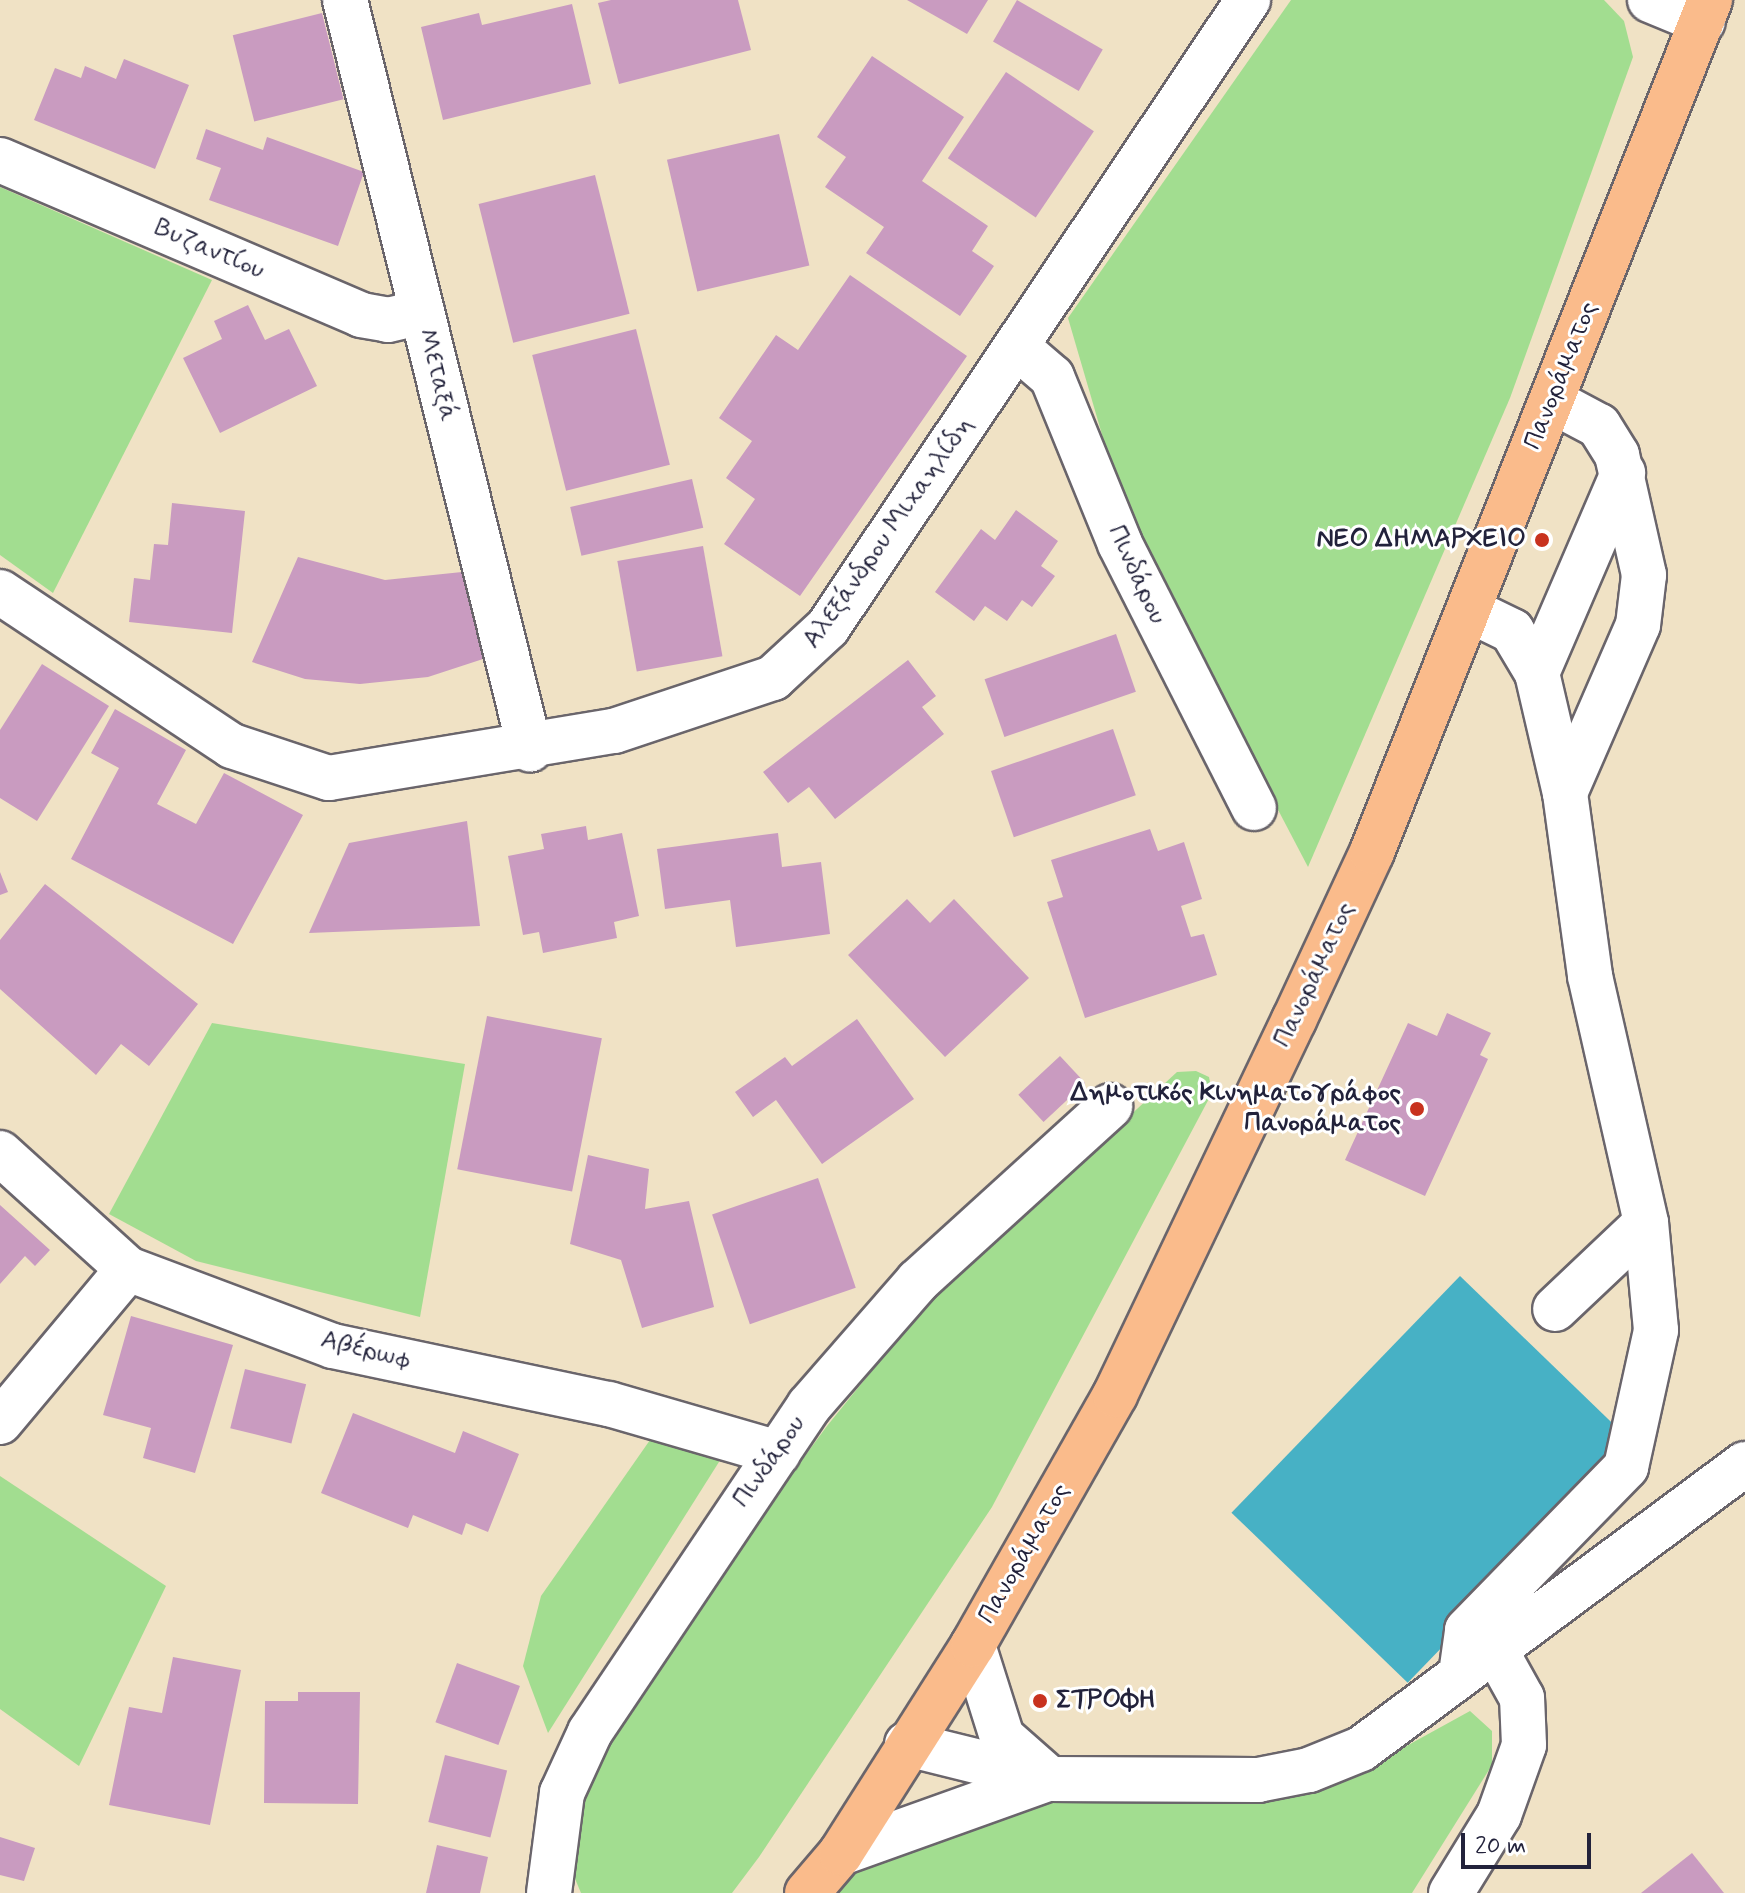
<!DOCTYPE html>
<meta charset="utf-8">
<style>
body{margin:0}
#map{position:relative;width:1745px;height:1893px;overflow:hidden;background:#f0e2c5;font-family:Mynerve,sans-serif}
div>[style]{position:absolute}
.green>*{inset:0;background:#a2dd90}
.water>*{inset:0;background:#47b1c5;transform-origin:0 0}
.building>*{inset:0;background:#c99bc0;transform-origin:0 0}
.roads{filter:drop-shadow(2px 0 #6a656b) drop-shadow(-2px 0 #6a656b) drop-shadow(0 2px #6a656b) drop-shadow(0 -2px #6a656b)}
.minor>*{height:44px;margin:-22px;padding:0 22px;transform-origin:22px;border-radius:22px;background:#fff}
.major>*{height:44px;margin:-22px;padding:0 22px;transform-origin:22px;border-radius:22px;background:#fabb8b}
.dots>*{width:22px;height:22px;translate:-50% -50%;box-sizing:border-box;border:4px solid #fff;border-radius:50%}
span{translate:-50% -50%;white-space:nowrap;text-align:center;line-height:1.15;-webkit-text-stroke:6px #fff;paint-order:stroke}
.street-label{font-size:26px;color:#22223b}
.poi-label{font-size:26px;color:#22223b;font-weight:700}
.right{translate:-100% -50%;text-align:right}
.left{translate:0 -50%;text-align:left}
.scale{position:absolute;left:1461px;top:1833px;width:130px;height:36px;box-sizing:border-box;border:4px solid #22223b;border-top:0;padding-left:10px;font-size:24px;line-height:28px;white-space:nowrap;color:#22223b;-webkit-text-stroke:6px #fff;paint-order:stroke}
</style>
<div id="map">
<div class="green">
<i style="clip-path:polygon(1291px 0,1604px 0,1624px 21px,1633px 57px,1510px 398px,1308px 867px,1154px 573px,1115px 479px,1068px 318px)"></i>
<i style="clip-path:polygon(0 187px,212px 280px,53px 593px,0 555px)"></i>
<i style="clip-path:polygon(212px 1023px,465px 1064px,420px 1317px,196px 1261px,109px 1214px)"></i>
<i style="clip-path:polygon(1196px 1071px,1209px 1077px,1212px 1093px,992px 1507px,759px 1857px,732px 1893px,581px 1893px,568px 1862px,571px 1804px,685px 1619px,827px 1426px,927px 1303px,1177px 1072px)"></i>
<i style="clip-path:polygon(657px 1430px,724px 1454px,548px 1733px,523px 1666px,541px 1596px)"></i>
<i style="clip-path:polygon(0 1476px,166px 1586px,79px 1766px,0 1709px)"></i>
<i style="clip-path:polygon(1470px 1711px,1492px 1731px,1492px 1765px,1412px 1893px,837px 1893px,857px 1867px,1052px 1792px,1361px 1771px)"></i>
</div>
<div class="water">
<i style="left:1460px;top:1276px;width:245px;height:329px;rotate:44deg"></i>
</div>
<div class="building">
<i style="clip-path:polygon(611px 0,738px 0,751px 50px,619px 84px,598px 3px)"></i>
<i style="clip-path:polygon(907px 0,988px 0,967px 34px)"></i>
<i style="left:1017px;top:0;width:99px;height:48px;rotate:30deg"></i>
<i style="clip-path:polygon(572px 4px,591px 84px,443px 120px,421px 27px,479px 13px,482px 25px)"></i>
<i style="left:322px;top:13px;width:89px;height:92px;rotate:76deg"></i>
<i style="clip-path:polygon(872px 56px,964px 117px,922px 181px,988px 226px,972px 251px,994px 266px,960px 316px,866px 253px,884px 227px,825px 187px,846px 157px,817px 137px)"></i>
<i style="clip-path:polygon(124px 59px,189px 85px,155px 169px,34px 120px,55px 68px,81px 78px,85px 66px,116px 79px)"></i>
<i style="left:1006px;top:72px;width:106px;height:104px;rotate:34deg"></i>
<i style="clip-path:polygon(206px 129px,263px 150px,267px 137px,364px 172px,338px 246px,209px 200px,221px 168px,196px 159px)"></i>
<i style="left:779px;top:134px;width:135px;height:115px;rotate:77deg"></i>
<i style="left:595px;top:175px;width:143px;height:120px;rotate:76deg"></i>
<i style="clip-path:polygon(850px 275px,967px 356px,800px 596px,724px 544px,755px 499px,726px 478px,752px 441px,719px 418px,776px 335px,798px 350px)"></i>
<i style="clip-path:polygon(248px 305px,265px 340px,289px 329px,317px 386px,220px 433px,183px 358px,222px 339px,214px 321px)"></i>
<i style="left:636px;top:329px;width:140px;height:107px;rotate:76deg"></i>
<i style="left:692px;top:479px;width:50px;height:125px;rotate:77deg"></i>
<i style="clip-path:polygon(172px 503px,245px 511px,232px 633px,129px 622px,134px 578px,150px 580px,154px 544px,168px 545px)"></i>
<i style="clip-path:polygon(1016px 510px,1058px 541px,1041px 566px,1055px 576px,1032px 607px,1022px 600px,1007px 621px,985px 606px,974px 621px,935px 592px,981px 529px,995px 540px)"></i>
<i style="left:703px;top:546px;width:112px;height:87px;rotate:80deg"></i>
<i style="clip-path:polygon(298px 557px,385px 580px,462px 572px,483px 659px,428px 677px,360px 684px,305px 679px,252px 662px)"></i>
<i style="left:1116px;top:634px;width:61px;height:139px;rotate:71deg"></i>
<i style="clip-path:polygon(908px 660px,936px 696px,922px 707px,944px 734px,835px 819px,809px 787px,788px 803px,763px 772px)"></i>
<i style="clip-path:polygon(42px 664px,109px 706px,37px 821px,0 798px,0 730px)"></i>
<i style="clip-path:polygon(115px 709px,186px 750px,157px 804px,196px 824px,224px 773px,303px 815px,233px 944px,71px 859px,119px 768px,91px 753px)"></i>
<i style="left:1113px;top:729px;width:70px;height:129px;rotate:71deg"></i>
<i style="clip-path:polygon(467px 821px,480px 926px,309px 933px,349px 843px)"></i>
<i style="clip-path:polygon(586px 826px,588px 840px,622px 833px,639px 916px,614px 922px,617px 938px,543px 953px,539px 932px,523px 935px,508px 856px,544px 849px,541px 834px)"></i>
<i style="clip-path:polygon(1150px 829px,1158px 851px,1184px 842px,1202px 899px,1181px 906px,1191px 937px,1204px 934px,1217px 975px,1085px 1018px,1047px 902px,1063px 897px,1051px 860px)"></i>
<i style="clip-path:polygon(778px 833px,782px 867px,821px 862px,830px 934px,736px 947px,730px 900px,665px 909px,657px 849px)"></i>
<i style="clip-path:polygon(0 872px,8px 892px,0 895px)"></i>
<i style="clip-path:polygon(45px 884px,198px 1004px,149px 1066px,121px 1044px,96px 1075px,0 989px,0 940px)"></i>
<i style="clip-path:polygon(907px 899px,930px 923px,954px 899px,1029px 978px,945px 1057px,848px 955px)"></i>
<i style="clip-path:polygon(1447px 1013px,1491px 1033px,1480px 1055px,1488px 1059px,1425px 1196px,1345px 1160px,1408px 1023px,1437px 1036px)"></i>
<i style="left:487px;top:1016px;width:117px;height:156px;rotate:11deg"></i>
<i style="clip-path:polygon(857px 1019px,914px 1099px,822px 1164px,776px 1100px,753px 1117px,735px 1092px,785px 1057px,792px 1066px)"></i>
<i style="left:1060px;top:1056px;width:37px;height:57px;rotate:47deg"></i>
<i style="clip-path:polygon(588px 1155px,649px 1169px,645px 1209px,689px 1201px,714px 1307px,642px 1328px,621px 1260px,570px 1244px)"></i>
<i style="left:818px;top:1178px;width:116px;height:112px;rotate:71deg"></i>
<i style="clip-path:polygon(0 1205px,50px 1250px,35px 1266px,25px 1256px,0 1284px)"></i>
<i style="clip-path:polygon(131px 1316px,233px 1345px,195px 1473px,143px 1458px,151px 1428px,103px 1415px)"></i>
<i style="left:245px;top:1369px;width:63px;height:61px;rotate:14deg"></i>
<i style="clip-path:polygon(353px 1413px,455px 1453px,463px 1431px,519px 1454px,488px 1532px,466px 1523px,462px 1535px,413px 1515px,408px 1528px,321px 1493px)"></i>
<i style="clip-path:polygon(173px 1657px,241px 1670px,210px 1825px,109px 1805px,129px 1707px,162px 1713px)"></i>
<i style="left:457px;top:1663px;width:67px;height:63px;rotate:20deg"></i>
<i style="clip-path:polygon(298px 1692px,360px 1692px,358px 1804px,264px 1803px,265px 1701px,298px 1701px)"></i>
<i style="left:445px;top:1755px;width:64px;height:69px;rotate:14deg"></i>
<i style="clip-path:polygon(0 1837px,35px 1848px,24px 1881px,0 1875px)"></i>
<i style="clip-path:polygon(437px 1845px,488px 1857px,480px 1893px,426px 1893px)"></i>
<i style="clip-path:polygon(1692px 1853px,1724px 1893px,1641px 1893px)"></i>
</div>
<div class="roads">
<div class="minor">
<i style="left:345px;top:0;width:772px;rotate:76.13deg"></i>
<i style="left:1650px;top:0;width:57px;rotate:22.5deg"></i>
<i style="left:0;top:160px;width:393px;rotate:23.2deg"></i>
<i style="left:361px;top:315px;width:27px;rotate:10deg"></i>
<i style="left:388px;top:320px;width:35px;rotate:-13deg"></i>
<i style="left:1017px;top:347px;width:46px;rotate:40.6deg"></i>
<i style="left:1052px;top:377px;width:180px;rotate:67.8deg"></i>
<i style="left:1120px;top:544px;width:296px;rotate:63.1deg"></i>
<i style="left:1552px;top:401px;width:53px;rotate:28deg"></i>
<i style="left:1599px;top:426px;width:34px;rotate:58deg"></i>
<i style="left:1617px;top:455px;width:123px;rotate:77.3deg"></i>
<i style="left:1644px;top:575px;width:50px;rotate:96.8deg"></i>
<i style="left:1638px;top:625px;width:183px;rotate:113.5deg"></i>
<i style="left:0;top:592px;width:278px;rotate:33.6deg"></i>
<i style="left:232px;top:746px;width:102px;rotate:18.3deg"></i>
<i style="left:329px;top:778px;width:289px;rotate:-9.4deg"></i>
<i style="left:614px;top:731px;width:168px;rotate:-18.4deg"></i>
<i style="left:773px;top:678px;width:75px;rotate:-42.8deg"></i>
<i style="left:828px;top:627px;width:755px;rotate:-56.18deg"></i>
<i style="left:1469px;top:610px;width:48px;rotate:26deg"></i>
<i style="left:1512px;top:631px;width:49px;rotate:59.2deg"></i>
<i style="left:1537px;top:673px;width:123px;rotate:76.9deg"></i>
<i style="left:1565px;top:793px;width:185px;rotate:82.2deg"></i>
<i style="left:1590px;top:976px;width:253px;rotate:77.2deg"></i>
<i style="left:1646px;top:1223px;width:125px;rotate:136.6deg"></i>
<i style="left:1537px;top:673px;width:218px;rotate:-66.7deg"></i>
<i style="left:0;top:1153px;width:173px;rotate:42.2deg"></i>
<i style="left:128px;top:1269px;width:219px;rotate:20.6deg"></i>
<i style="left:333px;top:1346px;width:282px;rotate:11.9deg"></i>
<i style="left:609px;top:1404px;width:176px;rotate:16.2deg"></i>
<i style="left:0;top:1422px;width:199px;rotate:-50.1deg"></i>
<i style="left:973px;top:1645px;width:96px;rotate:72.5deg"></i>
<i style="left:1002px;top:1737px;width:56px;rotate:41.4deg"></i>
<i style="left:1462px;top:1667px;width:37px;rotate:-82deg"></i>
<i style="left:1467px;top:1630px;width:228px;rotate:-45.7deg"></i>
<i style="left:1626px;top:1467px;width:140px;rotate:-77.6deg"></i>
<i style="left:1656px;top:1330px;width:107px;rotate:-95.3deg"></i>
<i style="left:907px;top:1744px;width:145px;rotate:13.9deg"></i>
<i style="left:1048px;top:1779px;width:210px;rotate:0.3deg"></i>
<i style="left:1258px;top:1780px;width:52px;rotate:-11.1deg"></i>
<i style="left:1309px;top:1770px;width:56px;rotate:-22deg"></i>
<i style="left:1361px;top:1749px;width:478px;rotate:-36.6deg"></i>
<i style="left:841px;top:1853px;width:220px;rotate:-19.7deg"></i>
<i style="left:549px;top:1893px;width:101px;rotate:-82.6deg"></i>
<i style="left:562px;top:1793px;width:67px;rotate:-65.3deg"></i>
<i style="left:590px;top:1732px;width:393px;rotate:-56.1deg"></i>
<i style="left:809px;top:1406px;width:166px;rotate:-48.9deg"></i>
<i style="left:918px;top:1281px;width:260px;rotate:-42.3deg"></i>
<i style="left:1451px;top:1893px;width:92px;rotate:-58.4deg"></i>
<i style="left:1499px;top:1815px;width:74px;rotate:-70.3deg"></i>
<i style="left:1524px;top:1745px;width:47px;rotate:-92.4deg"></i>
<i style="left:1522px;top:1698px;width:60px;rotate:-119.1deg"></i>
</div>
<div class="major">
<i style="left:807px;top:1893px;width:52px;rotate:-49.6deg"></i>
<i style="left:841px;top:1853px;width:246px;rotate:-57.6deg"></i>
<i style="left:973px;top:1645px;width:288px;rotate:-60.4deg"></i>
<i style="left:1115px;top:1395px;width:416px;rotate:-64.5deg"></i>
<i style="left:1294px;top:1020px;width:185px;rotate:-65.1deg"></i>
<i style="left:1372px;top:852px;width:917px;rotate:-68.36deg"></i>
</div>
</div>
<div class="dots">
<i style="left:1542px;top:540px;background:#c8321e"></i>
<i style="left:1417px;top:1109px;background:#c8321e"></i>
<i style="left:1040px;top:1701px;background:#c8321e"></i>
</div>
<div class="street-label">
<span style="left:209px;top:250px;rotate:23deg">Βυζαντίου</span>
<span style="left:437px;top:375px;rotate:76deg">Μεταξά</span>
<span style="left:1562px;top:376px;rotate:-68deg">Πανοράματος</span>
<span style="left:889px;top:533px;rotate:-55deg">Aλεξάνδρου Mιχαηλίδη</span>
<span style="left:1136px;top:575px;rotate:65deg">Πινδάρου</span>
<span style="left:1315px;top:975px;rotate:-65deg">Πανοράματος</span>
<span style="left:366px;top:1351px;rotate:14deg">Αβέρωφ</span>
<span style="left:770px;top:1462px;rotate:-55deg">Πινδάρου</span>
<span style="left:1025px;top:1554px;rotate:-60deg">Πανοράματος</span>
</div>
<div class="poi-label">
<span class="right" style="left:1526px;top:540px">ΝΕΟ ΔΗΜΑΡΧΕΙΟ</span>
<span class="right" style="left:1401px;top:1109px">Δημοτικός Κινηματογράφος<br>Πανοράματος</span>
<span class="left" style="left:1056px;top:1701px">ΣΤΡΟΦΗ</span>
</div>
<div class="scale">20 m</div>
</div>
